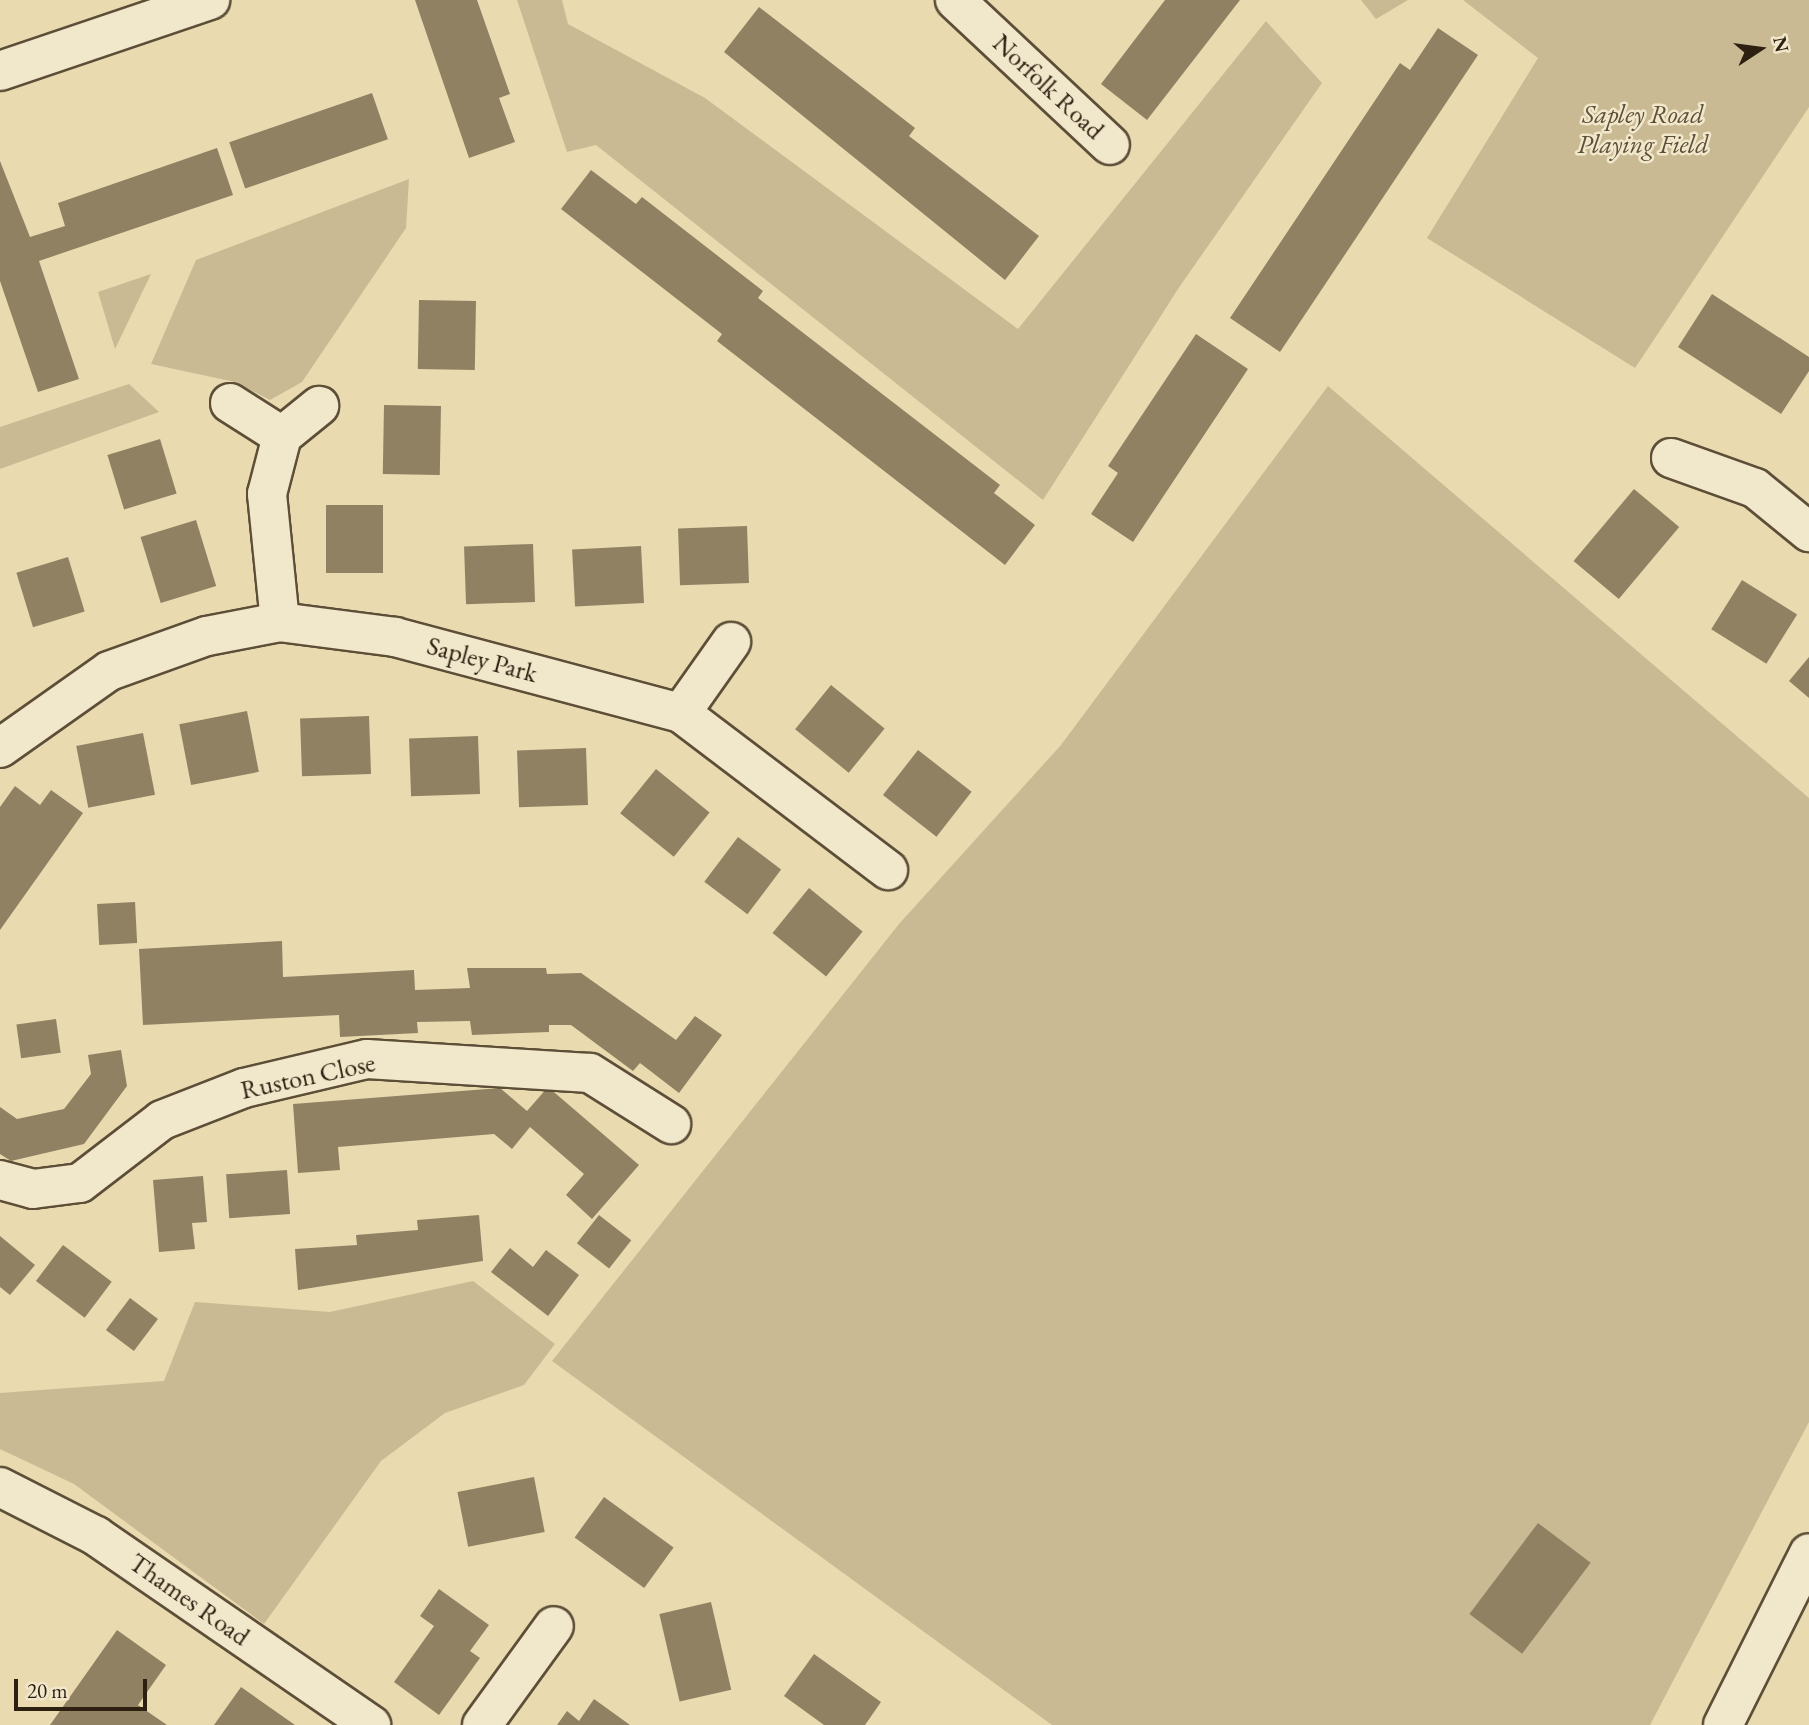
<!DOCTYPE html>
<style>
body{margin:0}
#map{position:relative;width:1809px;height:1725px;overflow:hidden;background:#eadaaf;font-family:"EB Garamond",serif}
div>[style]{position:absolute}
.green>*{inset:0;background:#caba94}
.building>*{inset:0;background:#908163;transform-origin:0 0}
.roads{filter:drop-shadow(2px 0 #5d4e38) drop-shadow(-2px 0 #5d4e38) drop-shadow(0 2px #5d4e38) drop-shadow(0 -2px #5d4e38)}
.minor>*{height:38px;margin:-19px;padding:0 19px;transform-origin:19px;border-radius:19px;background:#f1e7cb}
.tertiary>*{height:38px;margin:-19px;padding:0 19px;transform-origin:19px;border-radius:19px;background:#f1e7cb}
span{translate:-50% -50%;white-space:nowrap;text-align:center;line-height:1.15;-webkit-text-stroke:5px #f1e7cb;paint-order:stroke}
.street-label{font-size:26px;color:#2e2011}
.park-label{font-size:26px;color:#5d4e38;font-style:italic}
.north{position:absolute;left:1725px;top:14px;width:70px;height:70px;-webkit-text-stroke:5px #f1e7cb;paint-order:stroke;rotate:77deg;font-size:19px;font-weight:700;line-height:28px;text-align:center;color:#2e2011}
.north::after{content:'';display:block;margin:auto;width:24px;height:32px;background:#2e2011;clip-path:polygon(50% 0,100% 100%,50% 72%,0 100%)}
.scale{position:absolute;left:14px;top:1679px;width:133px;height:32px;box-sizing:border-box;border:4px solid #2e2011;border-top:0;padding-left:9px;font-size:21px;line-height:24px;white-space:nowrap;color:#2e2011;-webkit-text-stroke:5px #f1e7cb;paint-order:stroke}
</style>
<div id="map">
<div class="green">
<i style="clip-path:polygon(517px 0,562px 0,568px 24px,705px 98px,1018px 329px,1266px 21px,1322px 83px,1180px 286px,1043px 500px,596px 145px,567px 152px)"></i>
<i style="clip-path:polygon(1361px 0,1408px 0,1376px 19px)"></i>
<i style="clip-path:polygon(1463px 0,1809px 0,1809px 107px,1635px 368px,1427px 238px,1538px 58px)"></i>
<i style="clip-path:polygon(409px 179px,406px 228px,302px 382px,270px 400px,235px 382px,151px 364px,196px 260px)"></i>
<i style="clip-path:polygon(151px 274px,115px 349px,98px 292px)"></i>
<i style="clip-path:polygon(129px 384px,159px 412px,0 469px,0 427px)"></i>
<i style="clip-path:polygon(1328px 386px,1809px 798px,1809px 1422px,1650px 1725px,1052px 1725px,552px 1361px,899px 924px,1061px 745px)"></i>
<i style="clip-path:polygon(473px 1281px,555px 1344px,524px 1385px,445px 1413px,381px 1461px,264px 1624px,74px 1484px,0 1449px,0 1393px,164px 1381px,195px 1302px,330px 1312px)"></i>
</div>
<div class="building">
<i style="clip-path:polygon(415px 0,477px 0,510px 94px,499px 98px,515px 142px,469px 158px)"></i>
<i style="clip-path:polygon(1165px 0,1240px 0,1147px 120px,1101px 84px)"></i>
<i style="clip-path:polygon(759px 7px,915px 128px,909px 136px,1039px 236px,1005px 280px,724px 52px)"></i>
<i style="clip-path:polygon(1438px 28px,1478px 55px,1280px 352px,1230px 318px,1400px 63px,1410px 70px)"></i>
<i style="left:372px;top:93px;width:49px;height:151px;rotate:71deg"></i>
<i style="clip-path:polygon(217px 148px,233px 195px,39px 261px,79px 379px,38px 392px,0 281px,0 161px,30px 237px,65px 226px,58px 203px)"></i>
<i style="clip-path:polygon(591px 170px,636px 204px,642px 197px,763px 291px,758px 298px,1000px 485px,994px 493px,1035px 525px,1005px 565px,717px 341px,722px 334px,561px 209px)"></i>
<i style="clip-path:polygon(1712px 294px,1809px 357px,1809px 371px,1781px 414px,1678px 347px)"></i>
<i style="left:419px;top:300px;width:57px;height:69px;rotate:1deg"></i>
<i style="clip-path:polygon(1196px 334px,1248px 369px,1133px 542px,1091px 514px,1118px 473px,1108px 466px)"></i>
<i style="left:384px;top:405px;width:57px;height:69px;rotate:1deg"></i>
<i style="left:160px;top:439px;width:57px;height:55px;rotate:73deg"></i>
<i style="left:1634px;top:489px;width:59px;height:94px;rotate:40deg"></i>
<i style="left:326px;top:505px;width:57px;height:68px"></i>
<i style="left:196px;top:520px;width:69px;height:58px;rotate:73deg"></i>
<i style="left:747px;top:526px;width:57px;height:69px;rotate:88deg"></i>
<i style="left:533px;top:544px;width:58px;height:69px;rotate:88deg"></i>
<i style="left:641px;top:546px;width:57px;height:69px;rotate:87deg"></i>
<i style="left:68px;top:557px;width:57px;height:54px;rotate:73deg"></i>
<i style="left:1742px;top:580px;width:65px;height:58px;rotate:32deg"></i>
<i style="clip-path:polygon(1809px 657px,1809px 698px,1789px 681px)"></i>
<i style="left:831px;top:685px;width:69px;height:57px;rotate:39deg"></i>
<i style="left:247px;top:711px;width:62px;height:69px;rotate:79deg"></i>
<i style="left:369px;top:716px;width:58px;height:69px;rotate:88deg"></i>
<i style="left:143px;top:733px;width:63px;height:68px;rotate:79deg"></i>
<i style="left:478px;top:736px;width:58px;height:69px;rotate:88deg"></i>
<i style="left:586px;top:748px;width:57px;height:69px;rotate:88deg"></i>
<i style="left:918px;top:750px;width:68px;height:57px;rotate:38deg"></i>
<i style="left:656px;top:769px;width:69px;height:57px;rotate:39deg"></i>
<i style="clip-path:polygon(15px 786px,40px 805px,51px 790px,83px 813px,0 930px,0 807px)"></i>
<i style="left:738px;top:837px;width:54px;height:56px;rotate:37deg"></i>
<i style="left:809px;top:888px;width:69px;height:58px;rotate:39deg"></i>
<i style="left:135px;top:902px;width:41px;height:38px;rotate:87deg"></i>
<i style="clip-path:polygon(282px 941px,283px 977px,414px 970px,415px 990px,470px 988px,467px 968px,546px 968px,547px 974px,581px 973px,676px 1040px,695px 1016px,722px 1035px,679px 1093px,640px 1063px,633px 1071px,571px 1025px,549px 1025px,549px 1032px,472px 1035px,470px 1021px,417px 1022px,418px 1033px,340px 1037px,339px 1015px,143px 1025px,139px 949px)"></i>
<i style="left:56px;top:1019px;width:34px;height:40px;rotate:82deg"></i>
<i style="clip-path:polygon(121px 1050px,127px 1086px,84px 1144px,11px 1161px,0 1154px,0 1107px,17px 1119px,64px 1109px,91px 1074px,88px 1055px)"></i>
<i style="clip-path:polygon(548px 1087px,639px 1165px,592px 1219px,566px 1195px,584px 1174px,530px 1127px,512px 1149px,494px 1134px,338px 1147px,340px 1170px,298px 1173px,293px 1104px,500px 1088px,527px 1111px)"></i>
<i style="left:287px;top:1170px;width:44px;height:61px;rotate:86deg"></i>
<i style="clip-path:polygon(203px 1176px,207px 1222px,192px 1223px,195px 1249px,159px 1252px,153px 1180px)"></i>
<i style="clip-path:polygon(479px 1215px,483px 1261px,298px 1290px,295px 1249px,357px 1245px,356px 1235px,418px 1230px,417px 1220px)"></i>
<i style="left:599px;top:1215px;width:41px;height:36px;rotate:38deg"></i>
<i style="clip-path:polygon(0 1236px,35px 1265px,10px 1295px,0 1287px)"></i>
<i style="left:63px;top:1245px;width:61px;height:45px;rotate:37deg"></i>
<i style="clip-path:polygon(510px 1248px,533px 1267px,546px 1250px,579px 1275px,548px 1316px,491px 1272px)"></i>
<i style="left:130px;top:1298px;width:35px;height:40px;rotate:37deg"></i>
<i style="left:534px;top:1477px;width:56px;height:78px;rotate:79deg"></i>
<i style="left:604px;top:1497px;width:86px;height:50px;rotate:36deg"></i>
<i style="left:1538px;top:1523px;width:66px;height:114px;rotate:37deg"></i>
<i style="clip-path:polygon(439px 1589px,489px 1625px,470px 1651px,480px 1658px,439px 1715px,394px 1682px,434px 1626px,420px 1616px)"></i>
<i style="left:711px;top:1602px;width:90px;height:53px;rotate:77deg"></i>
<i style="clip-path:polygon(117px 1630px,166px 1665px,138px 1705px,167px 1725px,50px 1725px)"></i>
<i style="clip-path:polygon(814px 1654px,881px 1702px,865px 1725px,824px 1725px,784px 1696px)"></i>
<i style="clip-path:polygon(241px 1687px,295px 1725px,214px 1725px)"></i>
<i style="clip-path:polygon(594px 1699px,630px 1725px,557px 1725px,567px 1711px,579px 1721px)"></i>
</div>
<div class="roads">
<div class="minor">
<i style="left:955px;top:0;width:212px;rotate:43.1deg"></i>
<i style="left:0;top:71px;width:222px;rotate:-18.7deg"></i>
<i style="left:230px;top:403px;width:62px;rotate:32.4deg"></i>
<i style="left:282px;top:436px;width:48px;rotate:-39deg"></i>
<i style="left:1671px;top:458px;width:89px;rotate:19.7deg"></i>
<i style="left:1755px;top:488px;width:70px;rotate:39.2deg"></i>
<i style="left:280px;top:622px;width:129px;rotate:-95.8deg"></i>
<i style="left:267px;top:494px;width:60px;rotate:-75.5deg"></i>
<i style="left:681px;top:713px;width:87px;rotate:-54.8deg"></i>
<i style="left:0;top:748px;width:133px;rotate:-35.2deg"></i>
<i style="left:109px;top:671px;width:104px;rotate:-19.7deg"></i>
<i style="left:207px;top:636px;width:74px;rotate:-10.9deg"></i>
<i style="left:280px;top:622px;width:116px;rotate:7.4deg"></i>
<i style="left:395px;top:637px;width:296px;rotate:14.9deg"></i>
<i style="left:681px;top:713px;width:260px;rotate:37.2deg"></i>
<i style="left:0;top:1180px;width:34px;rotate:15deg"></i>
<i style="left:33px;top:1189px;width:47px;rotate:-7.3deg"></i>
<i style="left:80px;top:1183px;width:103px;rotate:-37.5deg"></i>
<i style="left:162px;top:1120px;width:88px;rotate:-21.3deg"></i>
<i style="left:244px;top:1088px;width:126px;rotate:-13.3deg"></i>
<i style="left:367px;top:1059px;width:223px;rotate:3.6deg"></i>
<i style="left:590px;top:1073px;width:96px;rotate:32.2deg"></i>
<i style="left:0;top:1487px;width:108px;rotate:27deg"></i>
<i style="left:96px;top:1536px;width:334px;rotate:34.5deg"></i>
<i style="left:482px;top:1725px;width:122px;rotate:-54deg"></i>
</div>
<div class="tertiary">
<i style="left:1723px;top:1725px;width:192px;rotate:-63.4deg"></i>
</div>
</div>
<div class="street-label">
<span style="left:1048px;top:87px;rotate:43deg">Norfolk Road</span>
<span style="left:482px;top:660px;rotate:15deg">Sapley Park</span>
<span style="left:308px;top:1077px;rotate:-12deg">Ruston Close</span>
<span style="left:189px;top:1600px;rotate:35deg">Thames Road</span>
</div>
<div class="park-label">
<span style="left:1643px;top:130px">Sapley Road<br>Playing Field</span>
</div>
<div class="north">N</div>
<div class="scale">20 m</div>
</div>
